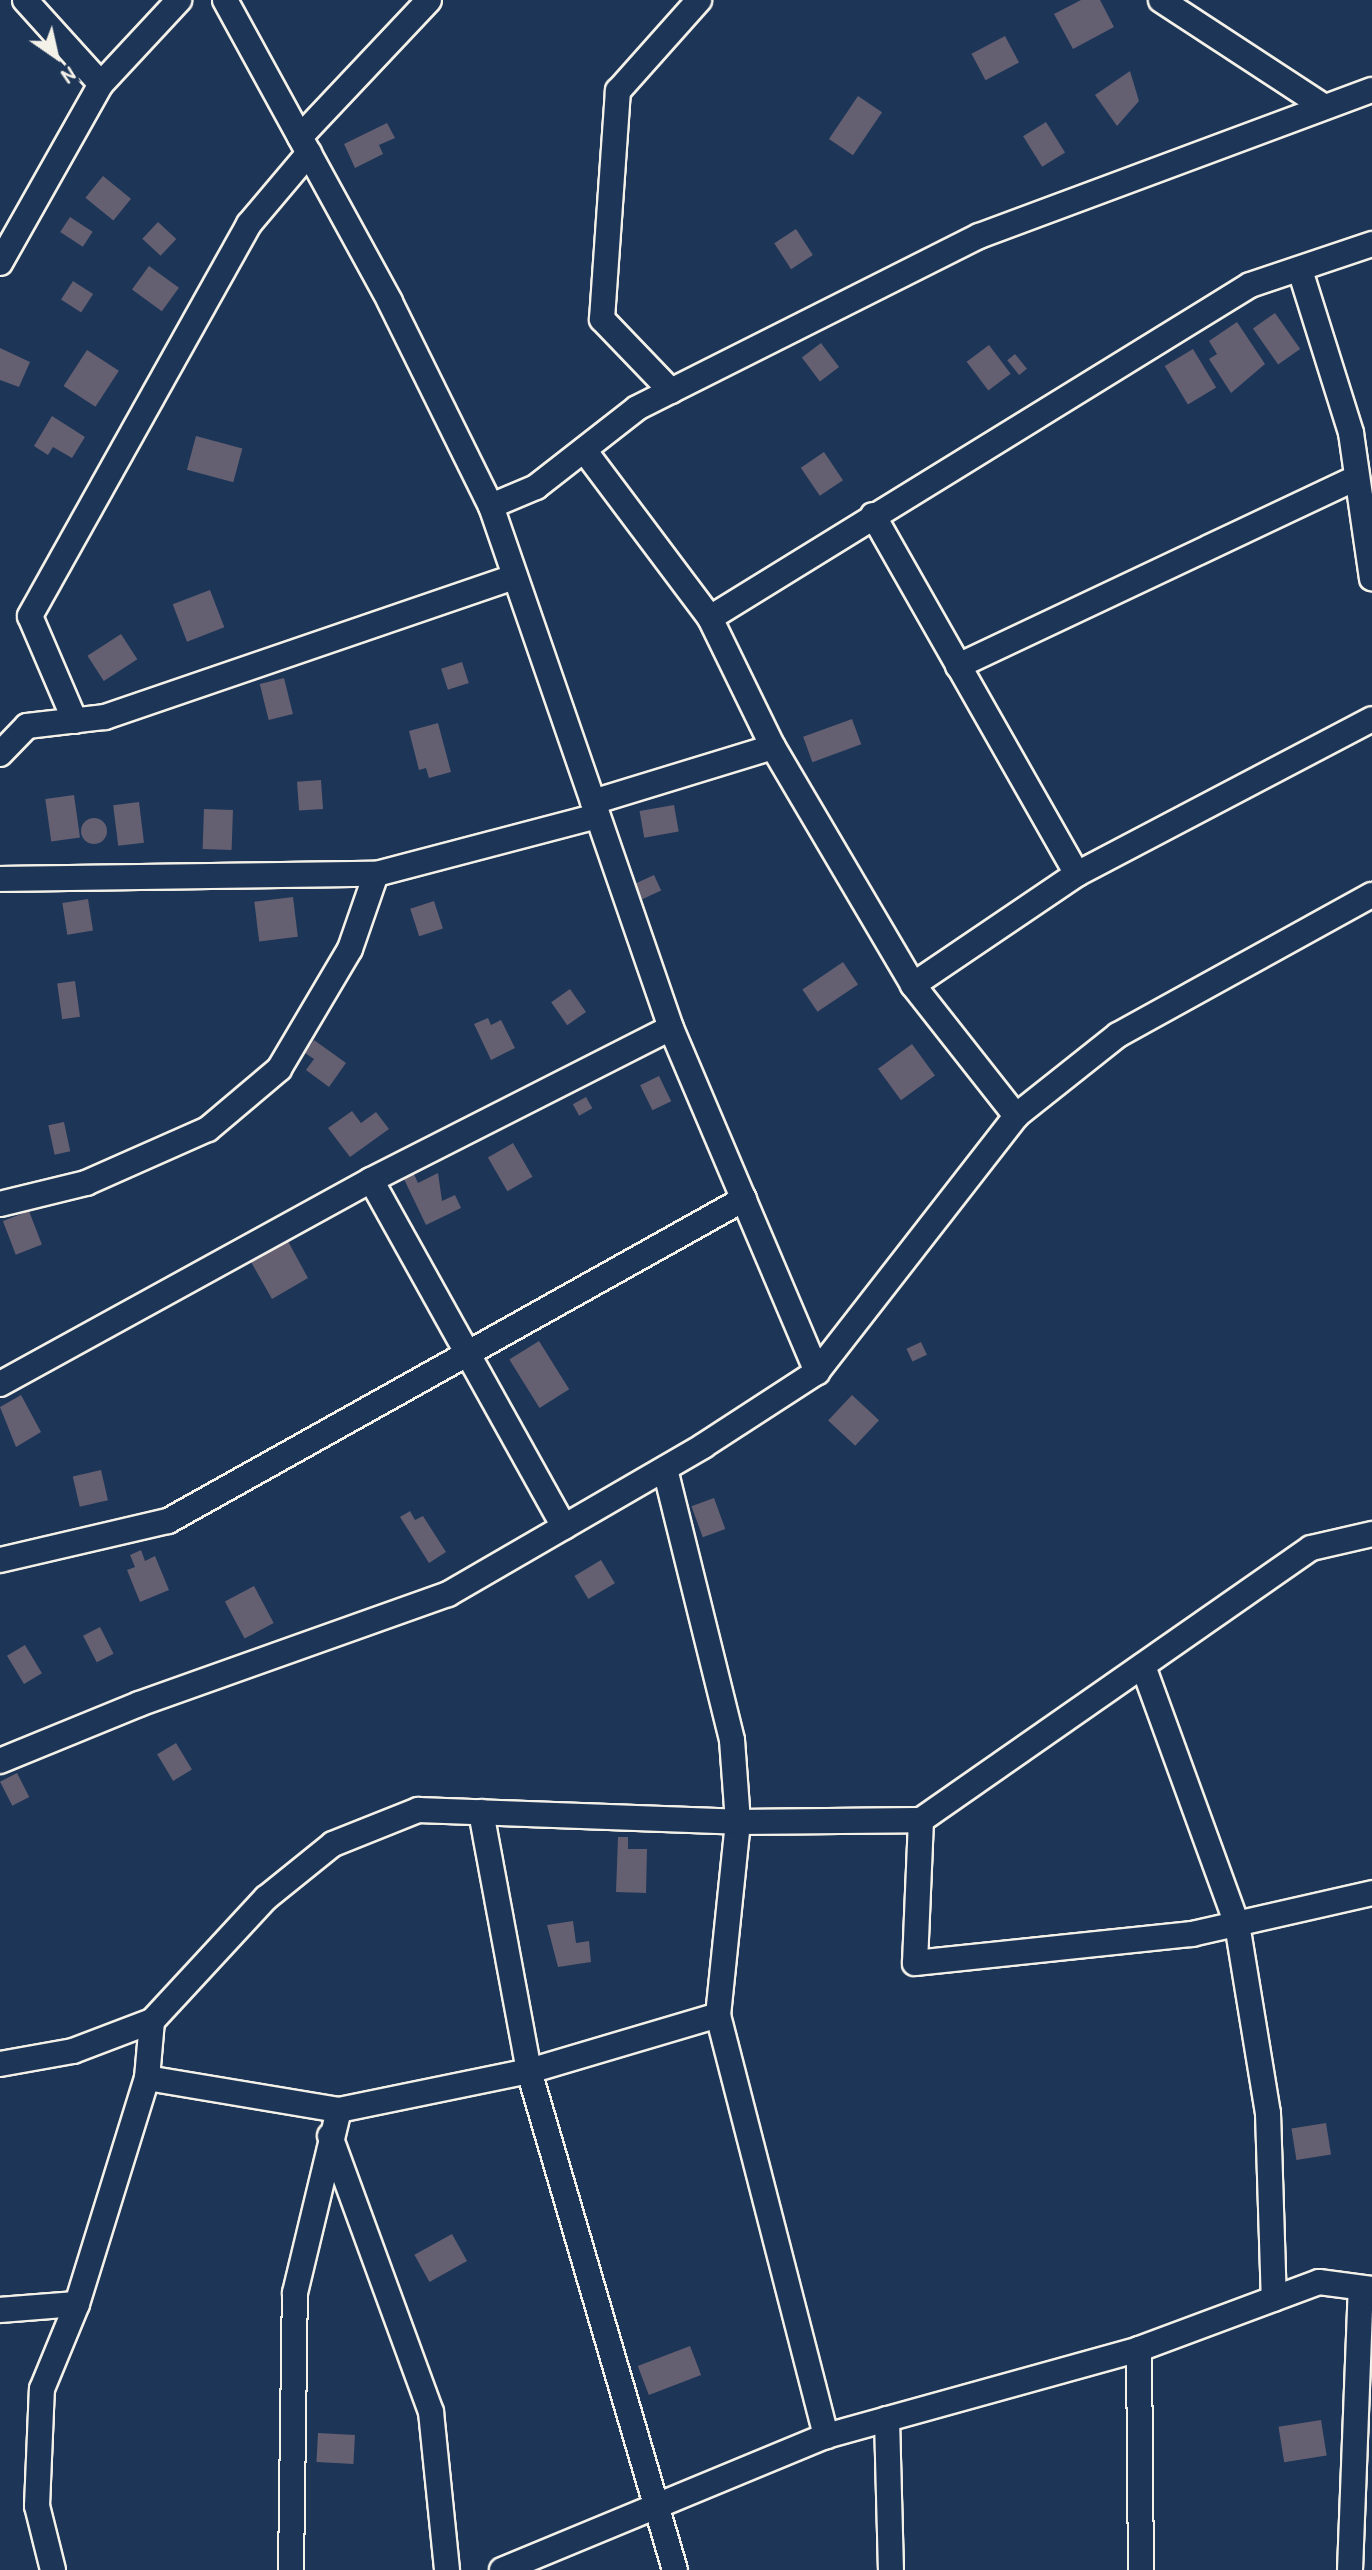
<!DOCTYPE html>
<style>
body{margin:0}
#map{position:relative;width:1372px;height:2570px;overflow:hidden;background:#1d3557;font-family:"Patrick Hand",sans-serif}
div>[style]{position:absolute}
.building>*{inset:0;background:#645f71;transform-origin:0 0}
.round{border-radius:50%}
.roads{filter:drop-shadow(2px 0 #f4f1e8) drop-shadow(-2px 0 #f4f1e8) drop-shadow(0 2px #f4f1e8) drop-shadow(0 -2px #f4f1e8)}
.street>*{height:24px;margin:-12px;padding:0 12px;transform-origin:12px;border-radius:12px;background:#1d3557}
span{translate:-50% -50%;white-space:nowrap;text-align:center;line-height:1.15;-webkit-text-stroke:8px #1d3557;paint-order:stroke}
.north{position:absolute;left:16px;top:16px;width:80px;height:80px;-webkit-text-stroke:6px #1d3557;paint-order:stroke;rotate:146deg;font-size:22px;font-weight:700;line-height:32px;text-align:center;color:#f4f1e8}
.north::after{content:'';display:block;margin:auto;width:28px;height:36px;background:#f4f1e8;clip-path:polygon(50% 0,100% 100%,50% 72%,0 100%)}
</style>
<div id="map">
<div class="building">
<i style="clip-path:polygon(1081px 0,1100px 0,1114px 27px,1073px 49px,1054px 14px)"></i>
<i style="left:1005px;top:36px;width:30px;height:38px;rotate:62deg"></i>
<i style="clip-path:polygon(1130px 71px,1139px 101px,1117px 126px,1095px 95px)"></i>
<i style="left:858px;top:96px;width:29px;height:52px;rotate:34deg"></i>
<i style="left:1046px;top:122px;width:36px;height:27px;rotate:58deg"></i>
<i style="clip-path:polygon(387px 123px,395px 138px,379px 145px,383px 154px,355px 168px,344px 144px)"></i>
<i style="left:103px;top:176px;width:36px;height:28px;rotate:39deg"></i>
<i style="left:70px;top:217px;width:27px;height:18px;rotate:33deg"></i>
<i style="left:158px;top:222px;width:25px;height:23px;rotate:43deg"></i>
<i style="left:796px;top:229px;width:31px;height:26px;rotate:57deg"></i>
<i style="left:149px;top:266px;width:37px;height:29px;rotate:36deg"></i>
<i style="left:73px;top:281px;width:24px;height:22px;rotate:33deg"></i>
<i style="left:1275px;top:313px;width:44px;height:27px;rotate:55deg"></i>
<i style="clip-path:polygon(1237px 322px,1265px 364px,1231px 393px,1209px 359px,1217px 354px,1209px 341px)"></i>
<i style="left:821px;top:343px;width:30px;height:24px;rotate:53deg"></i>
<i style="left:989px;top:345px;width:36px;height:28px;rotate:53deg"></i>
<i style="clip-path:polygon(0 348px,30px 362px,19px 387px,0 380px)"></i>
<i style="left:1193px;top:349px;width:45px;height:33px;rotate:59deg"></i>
<i style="left:87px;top:350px;width:38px;height:43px;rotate:33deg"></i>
<i style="left:1015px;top:354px;width:19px;height:10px;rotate:51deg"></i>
<i style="clip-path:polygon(52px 416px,85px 437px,72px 458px,53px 447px,48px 455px,34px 446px)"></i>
<i style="left:196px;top:436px;width:48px;height:35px;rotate:15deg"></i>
<i style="left:824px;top:452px;width:34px;height:28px;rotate:56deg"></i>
<i style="left:210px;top:590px;width:40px;height:40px;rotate:69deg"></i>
<i style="left:121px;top:634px;width:30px;height:40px;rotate:57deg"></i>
<i style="left:462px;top:662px;width:22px;height:22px;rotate:72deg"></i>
<i style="left:284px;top:678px;width:37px;height:25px;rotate:76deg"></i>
<i style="left:852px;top:719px;width:27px;height:52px;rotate:70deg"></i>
<i style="clip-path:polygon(438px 723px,451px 772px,429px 778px,426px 768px,419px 770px,409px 731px)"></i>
<i style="left:321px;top:780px;width:29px;height:24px;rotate:86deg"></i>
<i style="left:74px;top:795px;width:43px;height:29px;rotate:82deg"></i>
<i style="left:139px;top:802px;width:41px;height:26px;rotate:83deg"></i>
<i style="left:674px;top:805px;width:27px;height:35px;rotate:80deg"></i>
<i style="left:204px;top:809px;width:29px;height:40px;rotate:2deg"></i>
<i class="round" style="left:81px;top:818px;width:26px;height:26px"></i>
<i style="left:654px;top:875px;width:17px;height:21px;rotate:65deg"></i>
<i style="left:293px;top:897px;width:40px;height:39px;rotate:83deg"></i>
<i style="left:88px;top:899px;width:32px;height:26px;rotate:81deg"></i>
<i style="left:434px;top:901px;width:29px;height:25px;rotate:72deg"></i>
<i style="left:843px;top:962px;width:27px;height:49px;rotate:56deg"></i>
<i style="left:75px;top:981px;width:36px;height:18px;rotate:82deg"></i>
<i style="left:570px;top:989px;width:28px;height:23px;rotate:55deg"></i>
<i style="clip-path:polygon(488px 1018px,491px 1025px,501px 1020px,515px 1048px,491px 1060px,474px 1024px)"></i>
<i style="clip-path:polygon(314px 1040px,346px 1063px,329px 1087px,306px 1070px,314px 1059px,305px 1053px)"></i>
<i style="left:912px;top:1044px;width:39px;height:42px;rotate:54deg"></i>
<i style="left:659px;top:1076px;width:28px;height:21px;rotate:64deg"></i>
<i style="left:586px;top:1097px;width:13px;height:15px;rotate:61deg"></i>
<i style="clip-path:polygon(352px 1111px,361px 1123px,376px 1112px,389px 1129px,350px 1157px,328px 1128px)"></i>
<i style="left:64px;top:1122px;width:30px;height:16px;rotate:78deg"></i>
<i style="left:513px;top:1143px;width:39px;height:29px;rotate:60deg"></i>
<i style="clip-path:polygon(413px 1172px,418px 1183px,438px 1173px,442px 1201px,455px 1195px,461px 1208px,426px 1225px,403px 1177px)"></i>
<i style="left:29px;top:1211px;width:36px;height:28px;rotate:69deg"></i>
<i style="clip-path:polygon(284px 1234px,308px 1278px,272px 1299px,251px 1262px,264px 1254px,260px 1247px)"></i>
<i style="left:539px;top:1341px;width:57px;height:35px;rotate:58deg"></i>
<i style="left:921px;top:1342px;width:14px;height:16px;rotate:65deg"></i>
<i style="clip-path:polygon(21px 1395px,41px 1432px,16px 1447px,0 1407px)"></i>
<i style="left:852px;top:1395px;width:37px;height:35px;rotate:43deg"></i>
<i style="left:101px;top:1470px;width:31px;height:29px;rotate:77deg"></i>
<i style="left:714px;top:1498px;width:33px;height:24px;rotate:70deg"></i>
<i style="clip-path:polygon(410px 1511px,415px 1520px,423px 1516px,446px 1552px,429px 1563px,400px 1517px)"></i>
<i style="clip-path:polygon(141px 1550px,145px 1561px,155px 1556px,169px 1590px,140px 1602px,127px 1570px,135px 1567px,130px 1555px)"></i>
<i style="left:601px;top:1560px;width:27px;height:31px;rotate:59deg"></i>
<i style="left:254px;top:1586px;width:42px;height:33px;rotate:62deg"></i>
<i style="left:100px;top:1627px;width:30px;height:19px;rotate:63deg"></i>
<i style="left:25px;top:1645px;width:33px;height:21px;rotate:59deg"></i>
<i style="left:176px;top:1743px;width:31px;height:22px;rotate:59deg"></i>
<i style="left:17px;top:1773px;width:27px;height:19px;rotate:63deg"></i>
<i style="clip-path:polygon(618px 1837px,628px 1837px,628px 1849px,647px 1849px,646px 1893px,616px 1892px)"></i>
<i style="clip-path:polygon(573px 1921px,576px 1943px,589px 1941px,591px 1962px,558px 1967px,547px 1925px)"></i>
<i style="left:1326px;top:2123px;width:32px;height:35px;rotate:81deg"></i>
<i style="left:452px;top:2234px;width:31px;height:43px;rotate:61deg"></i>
<i style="left:690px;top:2346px;width:31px;height:56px;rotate:69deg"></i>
<i style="left:1321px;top:2420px;width:36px;height:43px;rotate:81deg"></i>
<i style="left:318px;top:2433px;width:37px;height:29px;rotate:3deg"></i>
</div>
<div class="roads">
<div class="street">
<i style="left:25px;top:0;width:113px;rotate:47.9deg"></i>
<i style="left:225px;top:0;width:344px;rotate:61.3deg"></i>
<i style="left:390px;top:302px;width:228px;rotate:63.7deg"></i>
<i style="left:491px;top:506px;width:552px;rotate:70.97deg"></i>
<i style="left:671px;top:1028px;width:374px;rotate:67deg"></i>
<i style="left:1161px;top:0;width:194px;rotate:33.2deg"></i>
<i style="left:300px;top:137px;width:188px;rotate:-46.7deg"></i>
<i style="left:0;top:263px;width:206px;rotate:-60.6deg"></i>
<i style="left:101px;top:84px;width:115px;rotate:-47.1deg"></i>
<i style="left:1300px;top:270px;width:171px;rotate:72.6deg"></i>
<i style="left:1351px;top:433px;width:147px;rotate:81.8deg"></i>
<i style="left:671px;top:391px;width:100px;rotate:-133.8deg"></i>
<i style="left:602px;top:319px;width:229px;rotate:-86deg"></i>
<i style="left:618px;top:91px;width:122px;rotate:-48.3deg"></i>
<i style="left:584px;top:450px;width:210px;rotate:53.1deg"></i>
<i style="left:710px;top:618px;width:144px;rotate:64deg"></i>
<i style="left:773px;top:747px;width:276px;rotate:59.5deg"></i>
<i style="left:913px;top:985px;width:167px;rotate:51.8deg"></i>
<i style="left:491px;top:506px;width:49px;rotate:-22.9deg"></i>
<i style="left:536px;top:487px;width:128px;rotate:-38deg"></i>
<i style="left:637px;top:408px;width:383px;rotate:-26.7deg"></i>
<i style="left:979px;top:236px;width:419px;rotate:-20.4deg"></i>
<i style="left:873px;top:515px;width:413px;rotate:60.4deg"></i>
<i style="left:710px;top:618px;width:634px;rotate:-31.66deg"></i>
<i style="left:1250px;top:285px;width:129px;rotate:-18.6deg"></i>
<i style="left:958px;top:666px;width:441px;rotate:-25.3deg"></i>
<i style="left:75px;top:721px;width:114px;rotate:-113.2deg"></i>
<i style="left:30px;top:616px;width:449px;rotate:-60.8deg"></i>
<i style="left:249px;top:224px;width:93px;rotate:-49.8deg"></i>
<i style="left:0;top:754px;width:39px;rotate:-46deg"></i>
<i style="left:27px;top:726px;width:79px;rotate:-6.6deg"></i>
<i style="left:105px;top:717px;width:433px;rotate:-18.9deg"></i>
<i style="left:593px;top:802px;width:188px;rotate:-17deg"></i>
<i style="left:0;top:879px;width:376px;rotate:-0.8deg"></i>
<i style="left:376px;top:874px;width:228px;rotate:-14.7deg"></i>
<i style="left:913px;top:985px;width:198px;rotate:-34.1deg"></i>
<i style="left:1077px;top:874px;width:333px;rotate:-27.7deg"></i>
<i style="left:371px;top:1180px;width:397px;rotate:60.9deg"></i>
<i style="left:0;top:1204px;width:89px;rotate:-13.7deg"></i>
<i style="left:86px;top:1183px;width:133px;rotate:-23.9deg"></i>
<i style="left:208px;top:1129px;width:93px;rotate:-40.2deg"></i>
<i style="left:279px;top:1069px;width:139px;rotate:-59.4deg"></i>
<i style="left:350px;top:949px;width:79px;rotate:-70.9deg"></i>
<i style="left:0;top:1384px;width:423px;rotate:-28.8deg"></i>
<i style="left:371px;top:1180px;width:336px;rotate:-26.9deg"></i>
<i style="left:665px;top:1469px;width:279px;rotate:76.1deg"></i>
<i style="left:732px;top:1740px;width:82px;rotate:85.8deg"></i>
<i style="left:738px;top:1822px;width:194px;rotate:95.9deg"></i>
<i style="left:718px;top:2015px;width:435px;rotate:75.6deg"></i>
<i style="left:0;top:1560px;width:172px;rotate:-13.1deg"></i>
<i style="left:168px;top:1521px;width:660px;rotate:-29.21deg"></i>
<i style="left:1143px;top:1666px;width:275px;rotate:70deg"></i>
<i style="left:1237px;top:1924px;width:192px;rotate:80.7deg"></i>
<i style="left:1268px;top:2113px;width:186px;rotate:88.2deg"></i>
<i style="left:0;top:1761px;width:150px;rotate:-22.3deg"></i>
<i style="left:139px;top:1704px;width:328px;rotate:-19.6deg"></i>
<i style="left:448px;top:1594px;width:295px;rotate:-30.1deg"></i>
<i style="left:703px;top:1446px;width:136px;rotate:-33deg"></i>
<i style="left:817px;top:1372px;width:324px;rotate:-52.1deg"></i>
<i style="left:1016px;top:1116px;width:130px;rotate:-38.5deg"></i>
<i style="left:1118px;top:1035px;width:290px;rotate:-28.9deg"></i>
<i style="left:481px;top:1812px;width:263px;rotate:79.5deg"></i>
<i style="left:529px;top:2071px;width:520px;rotate:73.69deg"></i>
<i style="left:921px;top:1820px;width:143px;rotate:92.4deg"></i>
<i style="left:915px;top:1963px;width:279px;rotate:-6deg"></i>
<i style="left:1192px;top:1934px;width:185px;rotate:-12.8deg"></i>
<i style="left:0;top:2064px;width:74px;rotate:-10.1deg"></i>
<i style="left:73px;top:2051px;width:85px;rotate:-20.8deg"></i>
<i style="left:152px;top:2021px;width:168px;rotate:-47.2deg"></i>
<i style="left:266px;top:1898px;width:86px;rotate:-38.9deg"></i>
<i style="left:333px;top:1844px;width:92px;rotate:-21.8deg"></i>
<i style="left:418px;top:1810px;width:320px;rotate:2.1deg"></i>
<i style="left:738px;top:1822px;width:183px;rotate:-0.6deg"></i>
<i style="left:921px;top:1820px;width:475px;rotate:-34.9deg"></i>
<i style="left:1311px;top:1548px;width:63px;rotate:-12.9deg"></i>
<i style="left:147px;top:2078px;width:195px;rotate:9.5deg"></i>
<i style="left:339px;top:2110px;width:194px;rotate:-11.6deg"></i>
<i style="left:529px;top:2071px;width:197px;rotate:-16.5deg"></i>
<i style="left:330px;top:2136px;width:294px;rotate:69.9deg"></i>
<i style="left:431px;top:2412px;width:159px;rotate:84.2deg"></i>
<i style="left:0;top:2310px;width:77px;rotate:-4.5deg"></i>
<i style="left:1139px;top:2349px;width:221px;rotate:89.5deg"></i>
<i style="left:887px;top:2419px;width:151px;rotate:88.5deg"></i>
<i style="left:53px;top:2570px;width:66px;rotate:-104deg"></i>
<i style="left:37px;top:2506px;width:117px;rotate:-87.6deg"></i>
<i style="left:42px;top:2389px;width:92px;rotate:-67.6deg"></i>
<i style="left:77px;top:2304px;width:237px;rotate:-72.8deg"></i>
<i style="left:147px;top:2078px;width:57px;rotate:-85deg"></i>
<i style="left:291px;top:2570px;width:277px;rotate:-89.2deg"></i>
<i style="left:295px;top:2293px;width:188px;rotate:-76.5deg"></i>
<i style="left:502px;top:2570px;width:351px;rotate:-22.5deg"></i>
<i style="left:826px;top:2436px;width:325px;rotate:-15.5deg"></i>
<i style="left:1139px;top:2349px;width:192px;rotate:-20.4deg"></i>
<i style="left:1319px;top:2282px;width:53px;rotate:7.5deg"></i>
<i style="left:1350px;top:2570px;width:282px;rotate:-87.8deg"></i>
</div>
</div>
<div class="north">N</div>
</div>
